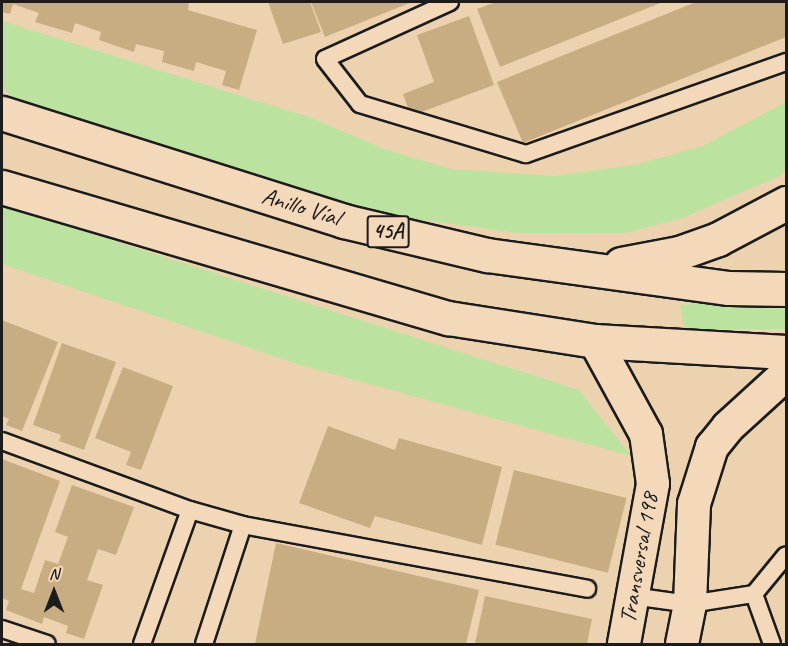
<!DOCTYPE html>
<meta charset="utf-8">
<style>
body{margin:0}
#map{position:relative;width:788px;height:646px;overflow:hidden;background:#edd2b0;font-family:Caveat,sans-serif}
div>[style]{position:absolute}
.green>*{inset:0;background:#bbe39f}
.building>*{inset:0;background:#c9ad82;transform-origin:0 0}
.roads{filter:drop-shadow(2px 0 #1c1c1c) drop-shadow(-2px 0 #1c1c1c) drop-shadow(0 2px #1c1c1c) drop-shadow(0 -2px #1c1c1c)}
.lane>*{height:16px;margin:-8px;padding:0 8px;transform-origin:8px;border-radius:8px;background:#f3d9ba}
.street>*{height:32px;margin:-16px;padding:0 16px;transform-origin:16px;border-radius:16px;background:#f3d9ba}
.highway>*{height:33px;margin:-16.5px;padding:0 16.5px;transform-origin:16.5px;border-radius:16.5px;background:#f3d9ba}
span{translate:-50% -50%;white-space:nowrap;text-align:center;line-height:1.15;-webkit-text-stroke:4.5px #f3d9ba;paint-order:stroke}
.shield-label span{padding:2px 4px;background:#f3d9ba;border:2px solid;border-radius:4px;-webkit-text-stroke-width:0}
.shield-label{font-size:22px;color:#1c1c1c;font-weight:700}
.street-label{font-size:24px;color:#1c1c1c}
.frame{position:absolute;inset:0;border:3px solid #1c1c1c;pointer-events:none}
.north{position:absolute;left:24px;top:562px;width:60px;height:60px;-webkit-text-stroke:4px #f3d9ba;paint-order:stroke;rotate:0deg;font-size:16px;font-weight:700;line-height:24px;text-align:center;color:#1c1c1c}
.north::after{content:'';display:block;margin:auto;width:21px;height:27px;background:#1c1c1c;clip-path:polygon(50% 0,100% 100%,50% 72%,0 100%)}
</style>
<div id="map">
<div class="green">
<i style="clip-path:polygon(2px 21px,309px 117px,384px 149px,451px 169px,554px 176px,634px 165px,703px 146px,786px 102px,786px 169px,780px 176px,682px 218px,626px 233px,517px 233px,366px 212px,22px 106px,2px 87px)"></i>
<i style="clip-path:polygon(2px 205px,579px 390px,631px 456px,300px 365px,2px 264px)"></i>
<i style="clip-path:polygon(786px 299px,786px 329px,684px 329px,680px 305px)"></i>
</div>
<div class="building">
<i style="clip-path:polygon(2px 2px,189px 2px,188px 10px,257px 30px,239px 90px,222px 85px,226px 71px,196px 62px,194px 71px,162px 62px,164px 51px,136px 44px,134px 52px,99px 40px,101px 32px,75px 23px,72px 33px,35px 22px,39px 13px,13px 4px,10px 14px,2px 12px)"></i>
<i style="clip-path:polygon(268px 2px,310px 2px,321px 32px,283px 44px)"></i>
<i style="clip-path:polygon(311px 2px,412px 2px,325px 37px)"></i>
<i style="clip-path:polygon(496px 2px,663px 2px,500px 67px,477px 9px)"></i>
<i style="clip-path:polygon(696px 2px,786px 2px,786px 37px,523px 143px,497px 82px)"></i>
<i style="clip-path:polygon(469px 16px,494px 85px,411px 116px,403px 94px,434px 82px,417px 35px)"></i>
<i style="clip-path:polygon(2px 320px,58px 342px,22px 431px,6px 425px,9px 419px,2px 416px)"></i>
<i style="clip-path:polygon(62px 343px,116px 362px,84px 450px,59px 441px,61px 435px,33px 425px)"></i>
<i style="clip-path:polygon(123px 367px,173px 386px,141px 470px,126px 465px,131px 452px,95px 438px)"></i>
<i style="clip-path:polygon(328px 426px,395px 450px,399px 438px,502px 467px,482px 545px,375px 516px,370px 528px,299px 503px)"></i>
<i style="clip-path:polygon(2px 459px,60px 481px,21px 589px,34px 593px,45px 560px,58px 564px,68px 537px,55px 532px,72px 485px,134px 507px,116px 555px,98px 549px,87px 580px,103px 585px,84px 639px,66px 633px,68px 626px,44px 617px,42px 624px,6px 610px,9px 601px,2px 598px)"></i>
<i style="left:514px;top:470px;width:116px;height:77px;rotate:14deg"></i>
<i style="clip-path:polygon(276px 543px,479px 590px,466px 644px,255px 644px)"></i>
<i style="clip-path:polygon(485px 596px,592px 619px,587px 644px,475px 644px)"></i>
</div>
<div class="roads">
<div class="lane">
<i style="left:450px;top:2px;width:137px;rotate:155.5deg"></i>
<i style="left:325px;top:59px;width:57px;rotate:52.1deg"></i>
<i style="left:360px;top:104px;width:173px;rotate:16.8deg"></i>
<i style="left:526px;top:154px;width:276px;rotate:-19.5deg"></i>
<i style="left:2px;top:441px;width:200px;rotate:20.2deg"></i>
<i style="left:190px;top:510px;width:55px;rotate:15.8deg"></i>
<i style="left:243px;top:525px;width:350px;rotate:10.5deg"></i>
<i style="left:754px;top:594px;width:53px;rotate:70.2deg"></i>
<i style="left:632px;top:596px;width:59px;rotate:7.9deg"></i>
<i style="left:690px;top:604px;width:65px;rotate:-8.9deg"></i>
<i style="left:754px;top:594px;width:50px;rotate:-50.6deg"></i>
<i style="left:2px;top:629px;width:47px;rotate:18.4deg"></i>
<i style="left:142px;top:644px;width:142px;rotate:-70.3deg"></i>
<i style="left:204px;top:644px;width:125px;rotate:-71.9deg"></i>
</div>
<div class="street">
<i style="left:595px;top:341px;width:106px;rotate:61.3deg"></i>
<i style="left:646px;top:434px;width:50px;rotate:82deg"></i>
<i style="left:653px;top:484px;width:163px;rotate:100.3deg"></i>
<i style="left:682px;top:644px;width:41px;rotate:-78.7deg"></i>
<i style="left:690px;top:604px;width:100px;rotate:-87.7deg"></i>
<i style="left:694px;top:504px;width:60px;rotate:-72.5deg"></i>
<i style="left:712px;top:447px;width:26px;rotate:-51deg"></i>
<i style="left:728px;top:427px;width:79px;rotate:-42.4deg"></i>
</div>
<div class="highway">
<i style="left:2px;top:113px;width:359px;rotate:17.5deg"></i>
<i style="left:344px;top:221px;width:147px;rotate:13.4deg"></i>
<i style="left:487px;top:255px;width:244px;rotate:7.8deg"></i>
<i style="left:729px;top:288px;width:57px;rotate:1deg"></i>
<i style="left:2px;top:187px;width:465px;rotate:16.4deg"></i>
<i style="left:448px;top:318px;width:149px;rotate:8.9deg"></i>
<i style="left:595px;top:341px;width:191px;rotate:3.3deg"></i>
<i style="left:621px;top:264px;width:59px;rotate:-10.7deg"></i>
<i style="left:679px;top:253px;width:41px;rotate:-19.7deg"></i>
<i style="left:718px;top:239px;width:77px;rotate:-27.9deg"></i>
</div>
</div>
<div class="shield-label">
<span style="left:388px;top:232px">45A</span>
</div>
<div class="street-label">
<span style="left:301px;top:207px;rotate:17deg">Anillo Víal</span>
<span style="left:639px;top:558px;rotate:-80deg">Transversal 198</span>
</div>
<div class="frame"></div>
<div class="north">N</div>
</div>
